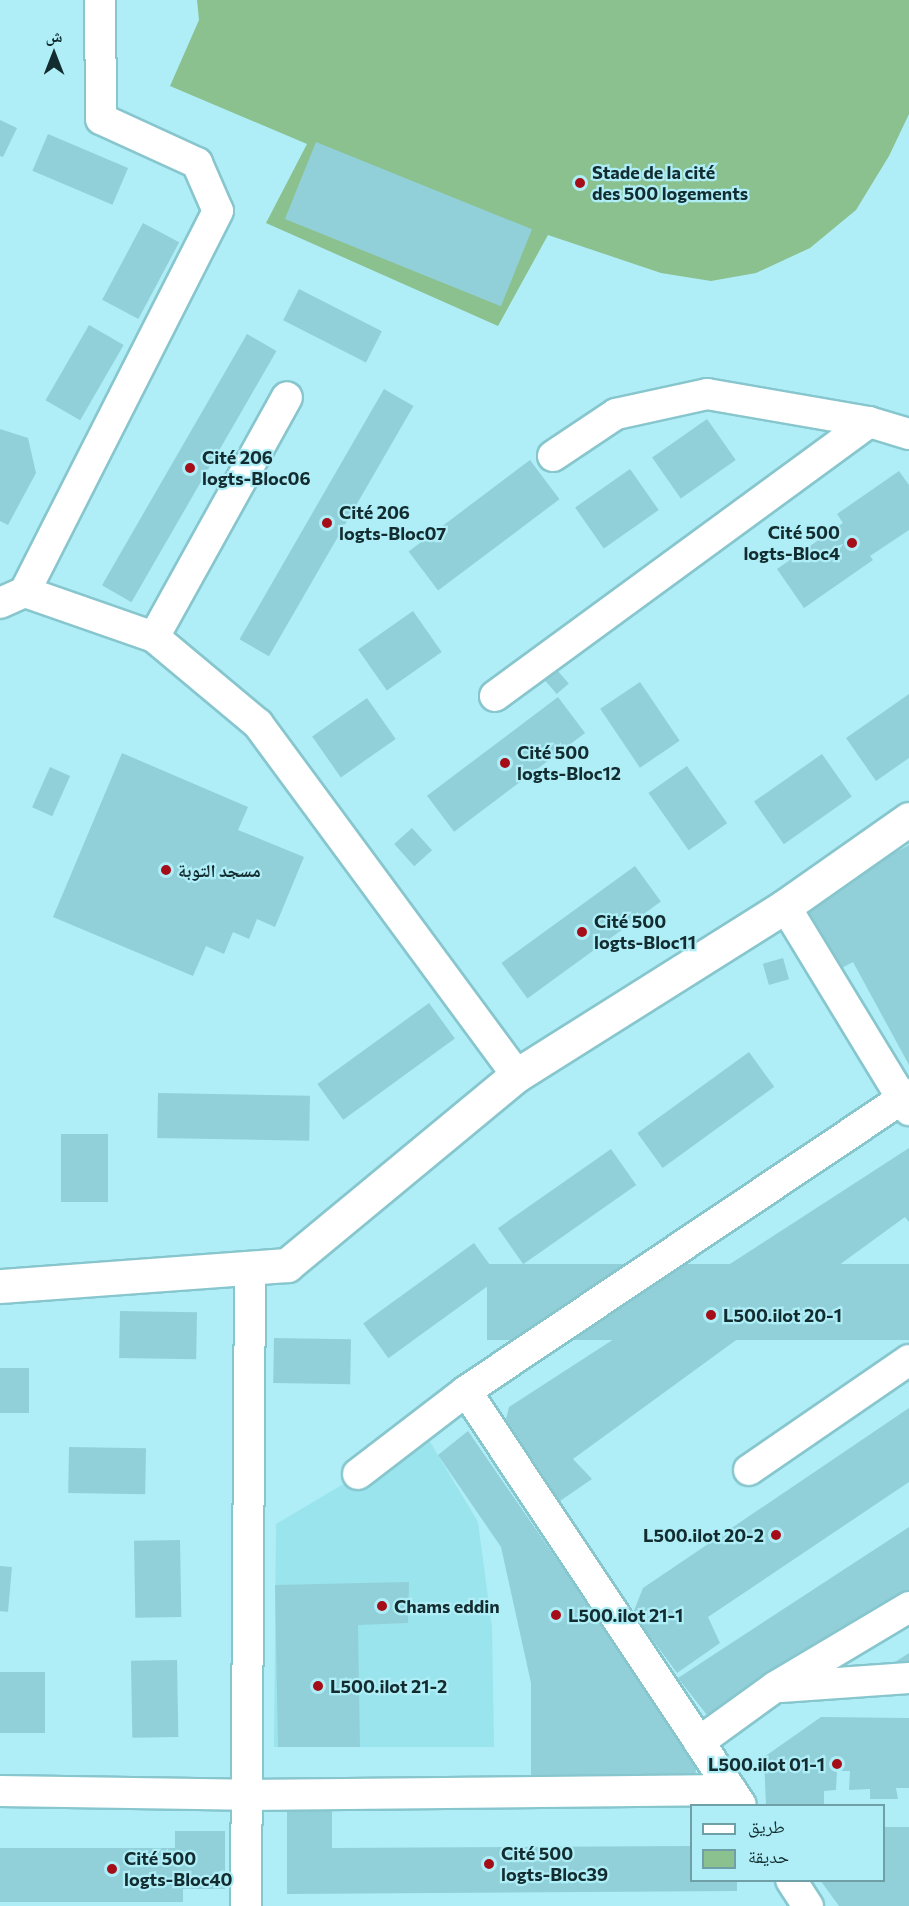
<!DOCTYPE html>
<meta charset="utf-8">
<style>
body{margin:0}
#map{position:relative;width:909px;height:1906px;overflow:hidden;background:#afeef7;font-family:Commissioner,"Noto Naskh Arabic",sans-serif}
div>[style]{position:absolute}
.built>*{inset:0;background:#9ae4ee}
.green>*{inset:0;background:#8bc08f}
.building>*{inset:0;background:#91d0d8;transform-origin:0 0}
.roads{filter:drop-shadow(2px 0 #88c6ce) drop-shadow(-2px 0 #88c6ce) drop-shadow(0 2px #88c6ce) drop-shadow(0 -2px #88c6ce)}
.minor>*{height:30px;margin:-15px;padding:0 15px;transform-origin:15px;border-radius:15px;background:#fff}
.tertiary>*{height:33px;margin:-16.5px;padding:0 16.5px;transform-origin:16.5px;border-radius:16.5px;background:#fff}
.dots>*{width:16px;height:16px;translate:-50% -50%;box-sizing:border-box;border:3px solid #afeef7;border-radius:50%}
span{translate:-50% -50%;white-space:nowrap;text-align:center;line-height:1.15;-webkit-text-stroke:4.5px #afeef7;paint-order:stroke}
.poi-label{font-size:18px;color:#122c30;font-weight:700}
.left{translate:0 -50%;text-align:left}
.right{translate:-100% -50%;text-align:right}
.legend{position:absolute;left:690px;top:1804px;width:195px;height:78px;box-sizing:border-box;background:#afeef7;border:2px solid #70a0a7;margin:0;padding:8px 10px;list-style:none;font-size:18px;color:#122c30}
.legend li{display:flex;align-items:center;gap:12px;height:30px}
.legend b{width:30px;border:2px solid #70a0a7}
.north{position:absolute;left:24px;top:24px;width:60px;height:60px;-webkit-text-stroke:4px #afeef7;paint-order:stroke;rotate:0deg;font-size:16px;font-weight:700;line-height:24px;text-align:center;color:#122c30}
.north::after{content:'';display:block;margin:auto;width:21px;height:27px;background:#122c30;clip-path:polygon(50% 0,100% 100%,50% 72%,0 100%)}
</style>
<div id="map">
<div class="built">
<i style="clip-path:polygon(426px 1435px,478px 1522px,492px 1627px,494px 1747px,274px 1747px,276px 1524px)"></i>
</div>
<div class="green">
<i style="clip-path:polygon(197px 0,909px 0,909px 114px,889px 156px,856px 210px,810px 248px,756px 273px,711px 281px,661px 273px,548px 235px,498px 326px,266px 223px,307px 144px,170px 86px,199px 20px)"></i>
</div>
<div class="building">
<i style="clip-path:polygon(0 120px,17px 128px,3px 157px,0 156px)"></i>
<i style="left:48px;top:134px;width:87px;height:40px;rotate:23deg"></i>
<i style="left:316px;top:142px;width:233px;height:83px;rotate:22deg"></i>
<i style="left:143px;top:223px;width:41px;height:87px;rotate:28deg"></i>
<i style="left:299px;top:289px;width:93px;height:35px;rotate:27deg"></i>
<i style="left:89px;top:325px;width:40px;height:87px;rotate:30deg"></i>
<i style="left:247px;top:334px;width:34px;height:290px;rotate:30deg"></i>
<i style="left:384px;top:389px;width:34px;height:289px;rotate:30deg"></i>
<i style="left:707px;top:419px;width:50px;height:67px;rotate:55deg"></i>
<i style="clip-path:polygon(0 429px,28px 438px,36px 473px,8px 525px,0 521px)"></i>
<i style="left:530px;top:460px;width:49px;height:152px;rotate:53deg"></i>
<i style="left:630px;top:469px;width:50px;height:67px;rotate:55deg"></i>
<i style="clip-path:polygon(899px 471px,909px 485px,909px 530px,870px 556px,873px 560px,804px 608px,777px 569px,843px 523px,837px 514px)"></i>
<i style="left:413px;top:611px;width:50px;height:67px;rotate:55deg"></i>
<i style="left:557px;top:670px;width:18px;height:16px;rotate:49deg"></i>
<i style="left:640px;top:682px;width:71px;height:48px;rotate:56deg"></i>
<i style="clip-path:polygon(909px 694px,909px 758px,876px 781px,846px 738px)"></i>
<i style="left:558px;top:697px;width:45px;height:164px;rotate:53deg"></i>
<i style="left:367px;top:698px;width:50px;height:67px;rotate:55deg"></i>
<i style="clip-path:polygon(122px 753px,248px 807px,238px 830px,304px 857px,275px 927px,257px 919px,249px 939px,233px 932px,224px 954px,206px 946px,193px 976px,53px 917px)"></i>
<i style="left:822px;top:754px;width:52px;height:83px;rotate:55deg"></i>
<i style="left:687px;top:766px;width:70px;height:47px;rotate:55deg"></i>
<i style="left:50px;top:767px;width:22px;height:44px;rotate:24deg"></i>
<i style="left:412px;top:828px;width:30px;height:24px;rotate:48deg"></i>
<i style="clip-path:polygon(909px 845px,909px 1065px,853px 962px,838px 970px,802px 903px)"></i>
<i style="left:635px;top:866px;width:44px;height:165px;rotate:54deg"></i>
<i style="left:783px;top:958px;width:22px;height:21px;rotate:74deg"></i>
<i style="left:429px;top:1003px;width:44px;height:138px;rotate:54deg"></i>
<i style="left:749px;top:1052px;width:43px;height:138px;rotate:54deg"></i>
<i style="left:158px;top:1093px;width:152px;height:45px;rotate:1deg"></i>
<i style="left:61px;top:1134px;width:47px;height:68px"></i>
<i style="clip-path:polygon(909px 1148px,909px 1222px,905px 1217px,573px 1459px,592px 1479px,560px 1501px,506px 1419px,509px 1407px)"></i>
<i style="left:611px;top:1149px;width:44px;height:138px;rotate:55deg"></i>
<i style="left:474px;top:1243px;width:43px;height:137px;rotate:54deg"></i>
<i style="left:909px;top:1264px;width:76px;height:422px;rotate:90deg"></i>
<i style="left:120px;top:1311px;width:77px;height:47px;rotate:1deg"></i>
<i style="left:274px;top:1338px;width:77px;height:45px;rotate:1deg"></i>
<i style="left:0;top:1368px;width:29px;height:45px"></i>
<i style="clip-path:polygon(909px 1408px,909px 1482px,708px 1617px,720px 1643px,677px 1673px,633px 1613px,643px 1588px)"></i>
<i style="clip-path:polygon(468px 1431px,697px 1763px,694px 1783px,531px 1784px,531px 1683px,501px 1547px,438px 1455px)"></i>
<i style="left:69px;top:1447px;width:77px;height:46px;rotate:1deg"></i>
<i style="clip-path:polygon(909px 1527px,909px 1594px,707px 1715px,678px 1678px)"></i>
<i style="left:180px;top:1540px;width:77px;height:46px;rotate:89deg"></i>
<i style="left:0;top:1566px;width:12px;height:45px;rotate:5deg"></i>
<i style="clip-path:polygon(409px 1582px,408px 1623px,358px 1625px,360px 1747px,278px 1747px,275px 1585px)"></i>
<i style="clip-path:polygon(909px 1653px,909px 1663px,892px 1664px)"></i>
<i style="left:177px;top:1660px;width:77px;height:46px;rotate:89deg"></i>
<i style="left:0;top:1672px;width:45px;height:61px"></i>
<i style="clip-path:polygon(821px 1717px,909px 1718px,909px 1788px,896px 1788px,898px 1799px,870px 1799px,870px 1789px,849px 1790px,850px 1771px,837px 1771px,836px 1790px,824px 1791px,824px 1806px,766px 1806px,764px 1757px)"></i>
<i style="clip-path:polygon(332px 1810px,332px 1848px,692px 1846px,692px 1880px,737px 1880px,737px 1891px,287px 1894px,287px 1811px)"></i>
<i style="clip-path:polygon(884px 1827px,909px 1827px,909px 1906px,839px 1906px,820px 1880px,884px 1880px)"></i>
<i style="clip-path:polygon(175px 1831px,225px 1831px,225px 1889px,183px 1889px,183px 1902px,0 1902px,0 1848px,175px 1848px)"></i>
</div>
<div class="roads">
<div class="minor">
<i style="left:100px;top:0;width:119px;rotate:89.5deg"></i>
<i style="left:101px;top:119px;width:106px;rotate:24.6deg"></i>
<i style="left:197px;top:163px;width:52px;rotate:66.4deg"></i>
<i style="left:218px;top:211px;width:427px;rotate:116.9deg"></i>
<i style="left:25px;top:592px;width:137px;rotate:19.2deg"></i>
<i style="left:154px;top:637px;width:136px;rotate:39.9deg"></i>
<i style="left:258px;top:724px;width:436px;rotate:53.6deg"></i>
<i style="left:553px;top:456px;width:76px;rotate:-33.7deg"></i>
<i style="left:616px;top:414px;width:93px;rotate:-12.4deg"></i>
<i style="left:707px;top:394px;width:164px;rotate:9.8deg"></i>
<i style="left:869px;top:422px;width:42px;rotate:16.7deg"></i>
<i style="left:0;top:603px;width:27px;rotate:-24deg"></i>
<i style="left:154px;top:637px;width:274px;rotate:-61deg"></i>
<i style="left:495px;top:696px;width:464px;rotate:-36.2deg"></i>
<i style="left:785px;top:906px;width:239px;rotate:58.7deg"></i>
<i style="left:466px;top:1391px;width:496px;rotate:56.4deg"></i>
<i style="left:749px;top:1470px;width:194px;rotate:-34.5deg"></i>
<i style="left:358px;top:1474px;width:136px;rotate:-37.5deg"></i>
<i style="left:466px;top:1391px;width:533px;rotate:-33.84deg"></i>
<i style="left:781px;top:1687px;width:128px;rotate:-4deg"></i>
<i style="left:699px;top:1742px;width:94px;rotate:-35.9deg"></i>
<i style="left:775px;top:1687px;width:156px;rotate:-30.8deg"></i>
<i style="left:0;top:1791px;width:246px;rotate:0.9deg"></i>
<i style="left:246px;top:1795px;width:485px;rotate:-0.6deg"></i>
<i style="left:791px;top:1880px;width:31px;rotate:57deg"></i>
<i style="left:246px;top:1906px;width:638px;rotate:-89.64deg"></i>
</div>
<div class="tertiary">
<i style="left:0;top:1286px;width:288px;rotate:-4.2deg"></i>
<i style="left:287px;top:1265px;width:298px;rotate:-39.6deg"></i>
<i style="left:517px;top:1075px;width:317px;rotate:-32.2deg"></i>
<i style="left:785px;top:906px;width:151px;rotate:-35.1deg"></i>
</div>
</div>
<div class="dots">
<i style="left:580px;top:183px;background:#a50e18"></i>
<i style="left:190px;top:468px;background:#a50e18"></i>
<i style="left:327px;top:523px;background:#a50e18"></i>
<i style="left:852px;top:543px;background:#a50e18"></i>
<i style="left:505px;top:763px;background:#a50e18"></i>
<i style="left:166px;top:870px;background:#a50e18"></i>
<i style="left:582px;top:932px;background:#a50e18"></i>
<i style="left:711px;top:1315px;background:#a50e18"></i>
<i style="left:776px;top:1535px;background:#a50e18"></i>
<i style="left:382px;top:1606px;background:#a50e18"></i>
<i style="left:556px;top:1615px;background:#a50e18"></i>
<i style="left:318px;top:1686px;background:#a50e18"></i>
<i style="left:837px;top:1764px;background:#a50e18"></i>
<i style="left:489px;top:1864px;background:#a50e18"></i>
<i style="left:112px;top:1869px;background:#a50e18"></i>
</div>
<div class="poi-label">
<span class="left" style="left:592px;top:183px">Stade de la cité<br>des 500 logements</span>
<span class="left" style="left:202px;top:468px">Cité 206<br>logts-Bloc06</span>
<span class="left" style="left:339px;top:523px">Cité 206<br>logts-Bloc07</span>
<span class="right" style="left:840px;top:543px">Cité 500<br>logts-Bloc4</span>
<span class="left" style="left:517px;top:763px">Cité 500<br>logts-Bloc12</span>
<span class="left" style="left:178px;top:870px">مسجد التوبة</span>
<span class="left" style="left:594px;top:932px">Cité 500<br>logts-Bloc11</span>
<span class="left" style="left:723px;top:1315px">L500.ilot 20-1</span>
<span class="right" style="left:764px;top:1535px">L500.ilot 20-2</span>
<span class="left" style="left:394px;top:1606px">Chams eddin</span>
<span class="left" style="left:568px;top:1615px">L500.ilot 21-1</span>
<span class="left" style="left:330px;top:1686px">L500.ilot 21-2</span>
<span class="right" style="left:825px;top:1764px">L500.ilot 01-1</span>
<span class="left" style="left:501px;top:1864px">Cité 500<br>logts-Bloc39</span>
<span class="left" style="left:124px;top:1869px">Cité 500<br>logts-Bloc40</span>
</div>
<ul class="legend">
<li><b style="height:8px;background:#fff"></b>طريق</li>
<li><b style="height:16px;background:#8bc08f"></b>حديقة</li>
</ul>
<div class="north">ش</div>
</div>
